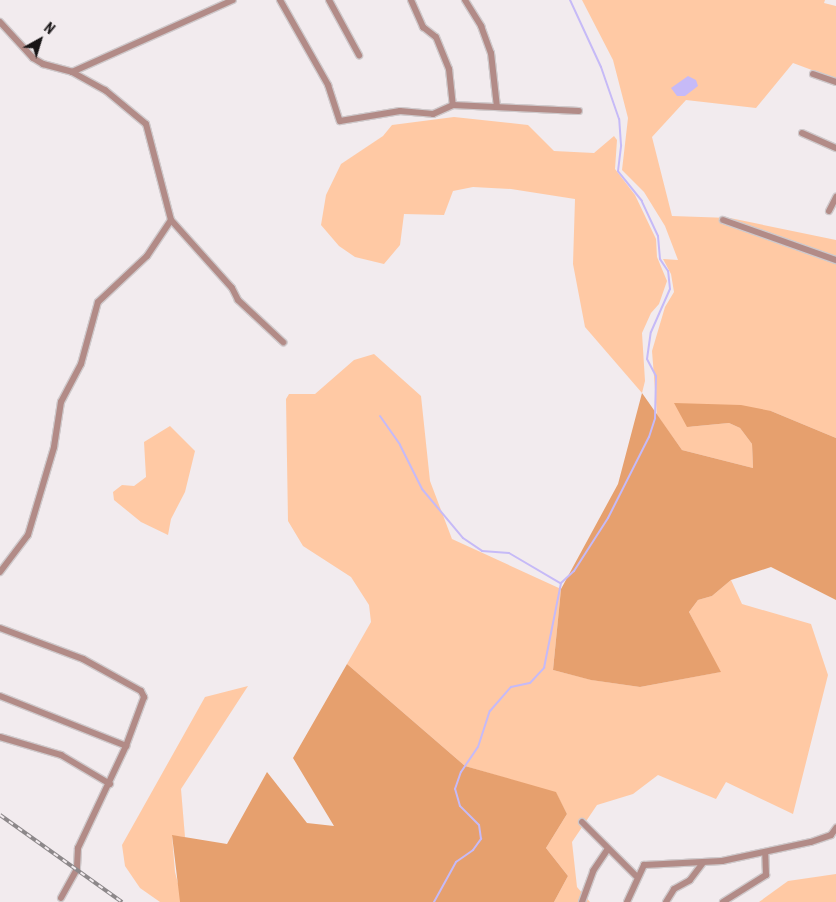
<!DOCTYPE html>
<style>
body{margin:0}
#map{position:relative;width:836px;height:902px;overflow:hidden;background:#f2ebee;font-family:"Roboto Condensed",sans-serif}
div>[style]{position:absolute}
.green>*{inset:0;background:#ffc9a4}
.forest>*{inset:0;background:#e6a06e}
.water>*{inset:0;background:#c6baf7}
.stream>*{height:2px;margin:-1px;padding:0 1px;transform-origin:1px;border-radius:1px;background:#c6baf7}
.roads{filter:drop-shadow(1px 0 #cfc9cb) drop-shadow(-1px 0 #cfc9cb) drop-shadow(0 1px #cfc9cb) drop-shadow(0 -1px #cfc9cb)}
.minor>*{height:6px;margin:-3px;padding:0 3px;transform-origin:3px;border-radius:3px;background:#b28b87}
.rail>*{height:4px;margin-top:-2px;transform-origin:0;background:repeating-linear-gradient(90deg,#f2ebee 0 5.5px,#8d888a 0 11px);box-sizing:border-box;border-block:1px solid #8d888a}
span{translate:-50% -50%;white-space:nowrap;text-align:center;line-height:1.15;-webkit-text-stroke:5px #f2ebee;paint-order:stroke}
.north{position:absolute;left:15px;top:15px;width:50px;height:50px;-webkit-text-stroke:4px #f2ebee;paint-order:stroke;rotate:39deg;font-size:14px;font-weight:700;line-height:20px;text-align:center;color:#181516}
.north::after{content:'';display:block;margin:auto;width:18px;height:22px;background:#181516;clip-path:polygon(50% 0,100% 100%,50% 72%,0 100%)}
</style>
<div id="map">
<div class="green">
<i style="clip-path:polygon(582px 0,825px 0,824px 3px,836px 6px,836px 79px,793px 63px,756px 108px,686px 100px,652px 137px,672px 216px,730px 218px,836px 240px,836px 438px,771px 411px,687px 427px,729px 423px,740px 428px,752px 444px,753px 468px,682px 450px,657px 415px,652px 351px,665px 307px,674px 292px,671px 274px,663px 259px,678px 260px,665px 226px,644px 192px,622px 170px,628px 118px,613px 60px)"></i>
<i style="clip-path:polygon(454px 117px,528px 125px,554px 151px,594px 153px,614px 136px,617px 140px,615px 169px,635px 195px,656px 239px,657px 257px,667px 281px,659px 304px,651px 313px,642px 333px,645px 381px,642px 393px,585px 327px,573px 264px,575px 199px,511px 189px,473px 187px,453px 191px,444px 215px,404px 214px,400px 245px,384px 264px,355px 257px,339px 246px,321px 225px,326px 195px,341px 164px,383px 136px,392px 125px)"></i>
<i style="clip-path:polygon(374px 354px,421px 396px,430px 481px,452px 539px,561px 589px,553px 670px,592px 680px,640px 687px,720px 672px,689px 612px,698px 600px,712px 596px,731px 580px,742px 604px,811px 624px,828px 675px,793px 814px,726px 782px,716px 799px,658px 775px,633px 794px,597px 805px,572px 842px,577px 887px,590px 902px,554px 902px,568px 876px,546px 848px,567px 814px,556px 793px,465px 766px,347px 664px,371px 622px,369px 605px,351px 577px,303px 546px,288px 521px,286px 399px,289px 394px,315px 394px,354px 360px)"></i>
<i style="clip-path:polygon(170px 426px,195px 451px,185px 492px,171px 519px,168px 535px,141px 522px,114px 500px,113px 492px,122px 485px,134px 486px,146px 477px,144px 442px)"></i>
<i style="clip-path:polygon(248px 686px,181px 789px,185px 837px,172px 836px,175px 872px,182px 899px,180px 902px,160px 902px,140px 888px,125px 866px,122px 845px,205px 697px)"></i>
<i style="clip-path:polygon(836px 874px,836px 902px,759px 902px,788px 881px)"></i>
</div>
<div class="forest">
<i style="clip-path:polygon(642px 393px,682px 450px,753px 468px,752px 444px,740px 428px,729px 423px,687px 427px,674px 403px,741px 405px,771px 411px,836px 438px,836px 600px,771px 567px,731px 580px,712px 596px,698px 600px,689px 612px,721px 672px,640px 687px,591px 680px,553px 670px,561px 589px,618px 484px)"></i>
<i style="clip-path:polygon(347px 664px,465px 766px,556px 792px,567px 814px,546px 848px,568px 876px,554px 902px,180px 902px,172px 835px,227px 844px,267px 772px,307px 823px,334px 826px,293px 758px)"></i>
</div>
<div class="water">
<i style="clip-path:polygon(688px 76px,696px 80px,698px 86px,685px 96px,677px 96px,671px 88px)"></i>
</div>
<div class="stream">
<i style="left:380px;top:416px;width:35px;rotate:55deg"></i>
<i style="left:400px;top:445px;width:49px;rotate:63.4deg"></i>
<i style="left:422px;top:489px;width:64px;rotate:50.1deg"></i>
<i style="left:463px;top:538px;width:23px;rotate:34deg"></i>
<i style="left:482px;top:551px;width:27px;rotate:4deg"></i>
<i style="left:509px;top:553px;width:59px;rotate:30.5deg"></i>
<i style="left:434px;top:902px;width:46px;rotate:-61.2deg"></i>
<i style="left:456px;top:862px;width:21px;rotate:-35deg"></i>
<i style="left:473px;top:850px;width:14px;rotate:-54deg"></i>
<i style="left:481px;top:839px;width:14px;rotate:-98deg"></i>
<i style="left:479px;top:825px;width:27px;rotate:-135deg"></i>
<i style="left:460px;top:806px;width:18px;rotate:-106deg"></i>
<i style="left:455px;top:789px;width:18px;rotate:-71deg"></i>
<i style="left:461px;top:772px;width:30px;rotate:-56deg"></i>
<i style="left:478px;top:747px;width:38px;rotate:-72deg"></i>
<i style="left:490px;top:711px;width:32px;rotate:-49deg"></i>
<i style="left:511px;top:687px;width:19px;rotate:-12deg"></i>
<i style="left:530px;top:683px;width:21px;rotate:-47deg"></i>
<i style="left:544px;top:668px;width:87px;rotate:-78.7deg"></i>
<i style="left:561px;top:583px;width:18px;rotate:-43deg"></i>
<i style="left:574px;top:571px;width:63px;rotate:-57.3deg"></i>
<i style="left:608px;top:518px;width:91px;rotate:-63.2deg"></i>
<i style="left:649px;top:437px;width:20px;rotate:-72deg"></i>
<i style="left:655px;top:418px;width:42px;rotate:-88.6deg"></i>
<i style="left:656px;top:376px;width:19px;rotate:-118deg"></i>
<i style="left:647px;top:359px;width:27px;rotate:-82deg"></i>
<i style="left:651px;top:332px;width:47px;rotate:-66.2deg"></i>
<i style="left:670px;top:289px;width:18px;rotate:-96deg"></i>
<i style="left:668px;top:271px;width:14px;rotate:-124deg"></i>
<i style="left:660px;top:259px;width:23px;rotate:-95deg"></i>
<i style="left:658px;top:236px;width:38px;rotate:-115deg"></i>
<i style="left:642px;top:201px;width:38px;rotate:-129deg"></i>
<i style="left:618px;top:171px;width:26px;rotate:-83deg"></i>
<i style="left:621px;top:145px;width:26px;rotate:-94deg"></i>
<i style="left:619px;top:119px;width:55px;rotate:-109.1deg"></i>
<i style="left:601px;top:67px;width:74px;rotate:-114.8deg"></i>
</div>
<div class="roads">
<div class="minor">
<i style="left:280px;top:0;width:98px;rotate:60.5deg"></i>
<i style="left:328px;top:85px;width:38px;rotate:72deg"></i>
<i style="left:340px;top:121px;width:61px;rotate:-9.5deg"></i>
<i style="left:400px;top:111px;width:33px;rotate:5deg"></i>
<i style="left:433px;top:114px;width:22px;rotate:-24deg"></i>
<i style="left:453px;top:105px;width:126px;rotate:2.7deg"></i>
<i style="left:329px;top:0;width:63px;rotate:61.4deg"></i>
<i style="left:411px;top:0;width:30px;rotate:66deg"></i>
<i style="left:423px;top:27px;width:16px;rotate:38deg"></i>
<i style="left:436px;top:37px;width:35px;rotate:68deg"></i>
<i style="left:449px;top:69px;width:36px;rotate:84deg"></i>
<i style="left:465px;top:0;width:31px;rotate:58deg"></i>
<i style="left:481px;top:26px;width:29px;rotate:70deg"></i>
<i style="left:491px;top:53px;width:54px;rotate:83.7deg"></i>
<i style="left:0;top:22px;width:49px;rotate:47.5deg"></i>
<i style="left:33px;top:58px;width:12px;rotate:31deg"></i>
<i style="left:43px;top:64px;width:30px;rotate:15deg"></i>
<i style="left:72px;top:72px;width:38px;rotate:29deg"></i>
<i style="left:105px;top:90px;width:53px;rotate:39.7deg"></i>
<i style="left:146px;top:124px;width:99px;rotate:75.4deg"></i>
<i style="left:171px;top:220px;width:91px;rotate:48.1deg"></i>
<i style="left:232px;top:288px;width:13px;rotate:63deg"></i>
<i style="left:238px;top:300px;width:62px;rotate:43deg"></i>
<i style="left:72px;top:72px;width:176px;rotate:-24.1deg"></i>
<i style="left:813px;top:74px;width:24px;rotate:19deg"></i>
<i style="left:802px;top:133px;width:37px;rotate:24deg"></i>
<i style="left:829px;top:211px;width:16px;rotate:-63deg"></i>
<i style="left:723px;top:220px;width:120px;rotate:19.5deg"></i>
<i style="left:0;top:572px;width:46px;rotate:-52.9deg"></i>
<i style="left:28px;top:535px;width:92px;rotate:-73.5deg"></i>
<i style="left:54px;top:447px;width:46px;rotate:-81.2deg"></i>
<i style="left:61px;top:402px;width:43px;rotate:-62.2deg"></i>
<i style="left:81px;top:364px;width:64px;rotate:-74.7deg"></i>
<i style="left:98px;top:302px;width:67px;rotate:-43.2deg"></i>
<i style="left:147px;top:256px;width:43px;rotate:-56.3deg"></i>
<i style="left:0;top:628px;width:89px;rotate:20.5deg"></i>
<i style="left:83px;top:659px;width:66px;rotate:28.9deg"></i>
<i style="left:141px;top:691px;width:7px;rotate:63deg"></i>
<i style="left:144px;top:697px;width:52px;rotate:110.2deg"></i>
<i style="left:126px;top:746px;width:113px;rotate:115.2deg"></i>
<i style="left:78px;top:848px;width:21px;rotate:93deg"></i>
<i style="left:77px;top:869px;width:33px;rotate:119deg"></i>
<i style="left:0;top:696px;width:136px;rotate:21.6deg"></i>
<i style="left:0;top:737px;width:64px;rotate:16.4deg"></i>
<i style="left:61px;top:755px;width:57px;rotate:30.6deg"></i>
<i style="left:582px;top:822px;width:76px;rotate:45deg"></i>
<i style="left:582px;top:902px;width:33px;rotate:-70deg"></i>
<i style="left:593px;top:871px;width:25px;rotate:-56deg"></i>
<i style="left:627px;top:902px;width:41px;rotate:-65.3deg"></i>
<i style="left:644px;top:865px;width:78px;rotate:-2.9deg"></i>
<i style="left:722px;top:861px;width:91px;rotate:-12.1deg"></i>
<i style="left:811px;top:842px;width:21px;rotate:-19deg"></i>
<i style="left:831px;top:835px;width:9px;rotate:-54deg"></i>
<i style="left:666px;top:902px;width:15px;rotate:-58deg"></i>
<i style="left:674px;top:889px;width:18px;rotate:-29deg"></i>
<i style="left:690px;top:880px;width:21px;rotate:-53deg"></i>
<i style="left:723px;top:902px;width:51px;rotate:-32.1deg"></i>
<i style="left:766px;top:875px;width:23px;rotate:-92deg"></i>
</div>
</div>
<div class="rail">
<i style="left:0;top:815px;width:150px;rotate:35.5deg"></i>
</div>
<div class="north">N</div>
</div>
